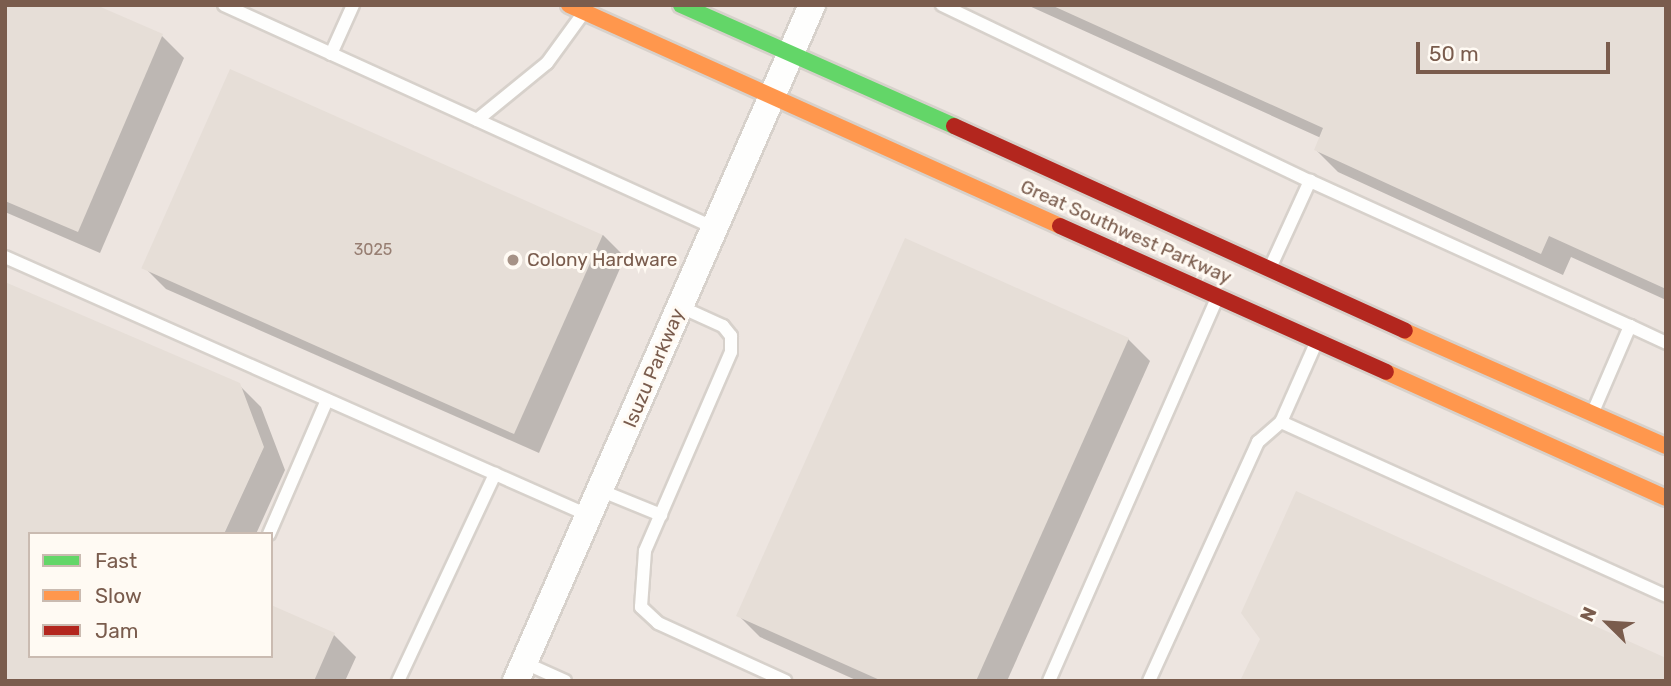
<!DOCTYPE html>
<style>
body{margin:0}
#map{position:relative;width:1671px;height:686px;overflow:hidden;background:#f9f5f0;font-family:Rubik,sans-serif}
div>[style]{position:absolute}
.industrial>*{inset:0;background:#ede5e0}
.shadow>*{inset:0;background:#0003}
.building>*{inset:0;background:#e6ded7;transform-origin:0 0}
.roads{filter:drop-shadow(2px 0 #d7d1cb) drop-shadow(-2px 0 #d7d1cb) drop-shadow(0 2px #d7d1cb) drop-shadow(0 -2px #d7d1cb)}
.lane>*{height:12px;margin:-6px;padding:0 6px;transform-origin:6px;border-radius:6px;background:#fefefd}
.street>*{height:26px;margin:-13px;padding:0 13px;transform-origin:13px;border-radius:13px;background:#fefefd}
.fast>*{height:16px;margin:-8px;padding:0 8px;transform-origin:8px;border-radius:8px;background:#63d668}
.slow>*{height:16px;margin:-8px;padding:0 8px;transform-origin:8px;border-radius:8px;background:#ff974d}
.jam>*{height:16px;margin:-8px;padding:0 8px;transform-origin:8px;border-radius:8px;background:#b3261e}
.dots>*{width:19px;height:19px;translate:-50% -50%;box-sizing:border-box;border:4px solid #fffaf3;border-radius:50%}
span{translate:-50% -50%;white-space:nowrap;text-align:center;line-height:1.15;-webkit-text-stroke:6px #fffaf3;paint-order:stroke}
.number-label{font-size:16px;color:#977e72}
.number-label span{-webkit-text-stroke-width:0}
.street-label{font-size:19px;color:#7a5c4d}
.poi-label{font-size:19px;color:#7a5c4d}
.left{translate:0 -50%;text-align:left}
.frame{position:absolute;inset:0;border:7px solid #7a5c4d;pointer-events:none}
.legend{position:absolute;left:28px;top:532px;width:245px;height:126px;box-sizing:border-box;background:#fffaf3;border:2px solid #cabbb1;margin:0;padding:9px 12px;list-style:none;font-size:21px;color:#7a5c4d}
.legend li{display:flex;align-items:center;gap:14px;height:35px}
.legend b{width:35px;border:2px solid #cabbb1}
.north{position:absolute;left:1573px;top:588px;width:70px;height:70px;-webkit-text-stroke:5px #fffaf3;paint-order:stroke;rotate:294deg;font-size:19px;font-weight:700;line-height:28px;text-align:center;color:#7a5c4d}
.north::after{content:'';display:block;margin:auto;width:24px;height:32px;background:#7a5c4d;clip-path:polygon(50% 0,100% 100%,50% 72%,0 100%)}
.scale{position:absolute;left:1416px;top:42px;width:194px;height:32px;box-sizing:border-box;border:4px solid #7a5c4d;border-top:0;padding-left:9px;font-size:21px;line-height:24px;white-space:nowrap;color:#7a5c4d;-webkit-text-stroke:5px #fffaf3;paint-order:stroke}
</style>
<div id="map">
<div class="industrial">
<i style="clip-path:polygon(evenodd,5px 5px,1666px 5px,1666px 681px,5px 681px,5px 5px,30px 534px,271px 534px,271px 656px,30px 656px,30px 534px)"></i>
</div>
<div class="shadow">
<i style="clip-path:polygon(5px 5px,92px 5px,162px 36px,184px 58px,100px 253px,5px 212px)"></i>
<i style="clip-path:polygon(1027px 5px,1666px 5px,1666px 300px,1571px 257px,1563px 275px,1338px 172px,1316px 150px,1321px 138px)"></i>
<i style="clip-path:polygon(603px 235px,625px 257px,539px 453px,166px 289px,144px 267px)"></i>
<i style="clip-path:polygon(5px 284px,239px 385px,261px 407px,285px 470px,256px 534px,30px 534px,30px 656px,271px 656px,334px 635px,356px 657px,345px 681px,5px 681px)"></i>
<i style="clip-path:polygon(1128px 339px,1150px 361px,1007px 681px,858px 681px,760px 637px,738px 615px)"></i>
</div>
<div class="building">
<i style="clip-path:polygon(5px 5px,96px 5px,163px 34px,78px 232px,5px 201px)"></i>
<i style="clip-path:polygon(1051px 5px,1666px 5px,1666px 289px,1549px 236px,1541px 254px,1314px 150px,1323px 128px)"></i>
<i style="left:230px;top:69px;width:408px;height:218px;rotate:24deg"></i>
<i style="clip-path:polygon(905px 238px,1129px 338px,976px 681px,882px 681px,736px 616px)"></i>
<i style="clip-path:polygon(5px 282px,240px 383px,264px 447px,224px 534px,30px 534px,30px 656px,271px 656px,271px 605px,335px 633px,314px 681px,5px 681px)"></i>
<i style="clip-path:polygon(1296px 491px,1666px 658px,1666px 681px,1240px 681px,1260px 639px,1241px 613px)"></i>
</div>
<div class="roads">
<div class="lane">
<i style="left:224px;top:5px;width:539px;rotate:24.43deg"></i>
<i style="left:942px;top:5px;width:408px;rotate:25.6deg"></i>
<i style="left:331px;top:54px;width:54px;rotate:-65.8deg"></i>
<i style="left:477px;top:120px;width:90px;rotate:-39.2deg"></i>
<i style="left:547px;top:63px;width:59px;rotate:-53.9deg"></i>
<i style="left:5px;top:257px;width:640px;rotate:23.88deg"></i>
<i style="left:1271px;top:266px;width:94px;rotate:-65.4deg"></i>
<i style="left:1310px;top:181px;width:351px;rotate:24.4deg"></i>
<i style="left:681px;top:307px;width:46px;rotate:24.3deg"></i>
<i style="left:723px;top:326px;width:13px;rotate:51deg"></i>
<i style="left:731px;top:336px;width:16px;rotate:90deg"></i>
<i style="left:731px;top:352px;width:217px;rotate:113.4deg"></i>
<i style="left:645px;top:551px;width:56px;rotate:94.1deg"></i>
<i style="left:641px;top:607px;width:23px;rotate:43deg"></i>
<i style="left:658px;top:623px;width:140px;rotate:24.5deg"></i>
<i style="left:1316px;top:343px;width:86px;rotate:113.9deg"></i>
<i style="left:1281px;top:422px;width:422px;rotate:24.3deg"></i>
<i style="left:1593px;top:412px;width:94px;rotate:-66.7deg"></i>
<i style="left:1630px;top:326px;width:40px;rotate:25deg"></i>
<i style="left:602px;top:491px;width:64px;rotate:22.1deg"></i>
<i style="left:269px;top:534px;width:146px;rotate:-66.6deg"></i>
<i style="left:525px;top:663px;width:44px;rotate:24.2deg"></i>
<i style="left:398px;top:681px;width:229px;rotate:-64.9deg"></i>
<i style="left:1049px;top:681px;width:417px;rotate:-66.3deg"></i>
<i style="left:1149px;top:681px;width:263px;rotate:-65.5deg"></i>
<i style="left:1258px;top:442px;width:30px;rotate:-41deg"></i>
</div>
<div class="street">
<i style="left:516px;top:681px;width:738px;rotate:-66.35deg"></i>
</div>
<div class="fast">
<i style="left:681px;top:5px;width:299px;rotate:23.9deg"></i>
</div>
<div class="slow">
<i style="left:569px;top:5px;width:538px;rotate:24.23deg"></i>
<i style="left:1405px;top:331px;width:285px;rotate:23.8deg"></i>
<i style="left:1386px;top:372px;width:307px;rotate:24.2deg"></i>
</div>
<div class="jam">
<i style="left:954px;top:126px;width:495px;rotate:24.4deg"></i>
<i style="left:1060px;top:226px;width:357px;rotate:24.1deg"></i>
</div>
</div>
<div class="dots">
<i style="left:513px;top:260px;background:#a69286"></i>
</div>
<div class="number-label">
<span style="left:373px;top:250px">3025</span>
</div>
<div class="street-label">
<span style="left:1126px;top:232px;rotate:24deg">Great Southwest Parkway</span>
<span style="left:654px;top:368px;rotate:-67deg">Isuzu Parkway</span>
</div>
<div class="poi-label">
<span class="left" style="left:527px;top:260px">Colony Hardware</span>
</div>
<div class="frame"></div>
<ul class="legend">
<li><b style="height:9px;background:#63d668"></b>Fast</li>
<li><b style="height:9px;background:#ff974d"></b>Slow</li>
<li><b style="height:9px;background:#b3261e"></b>Jam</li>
</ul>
<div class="north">N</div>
<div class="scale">50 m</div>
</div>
